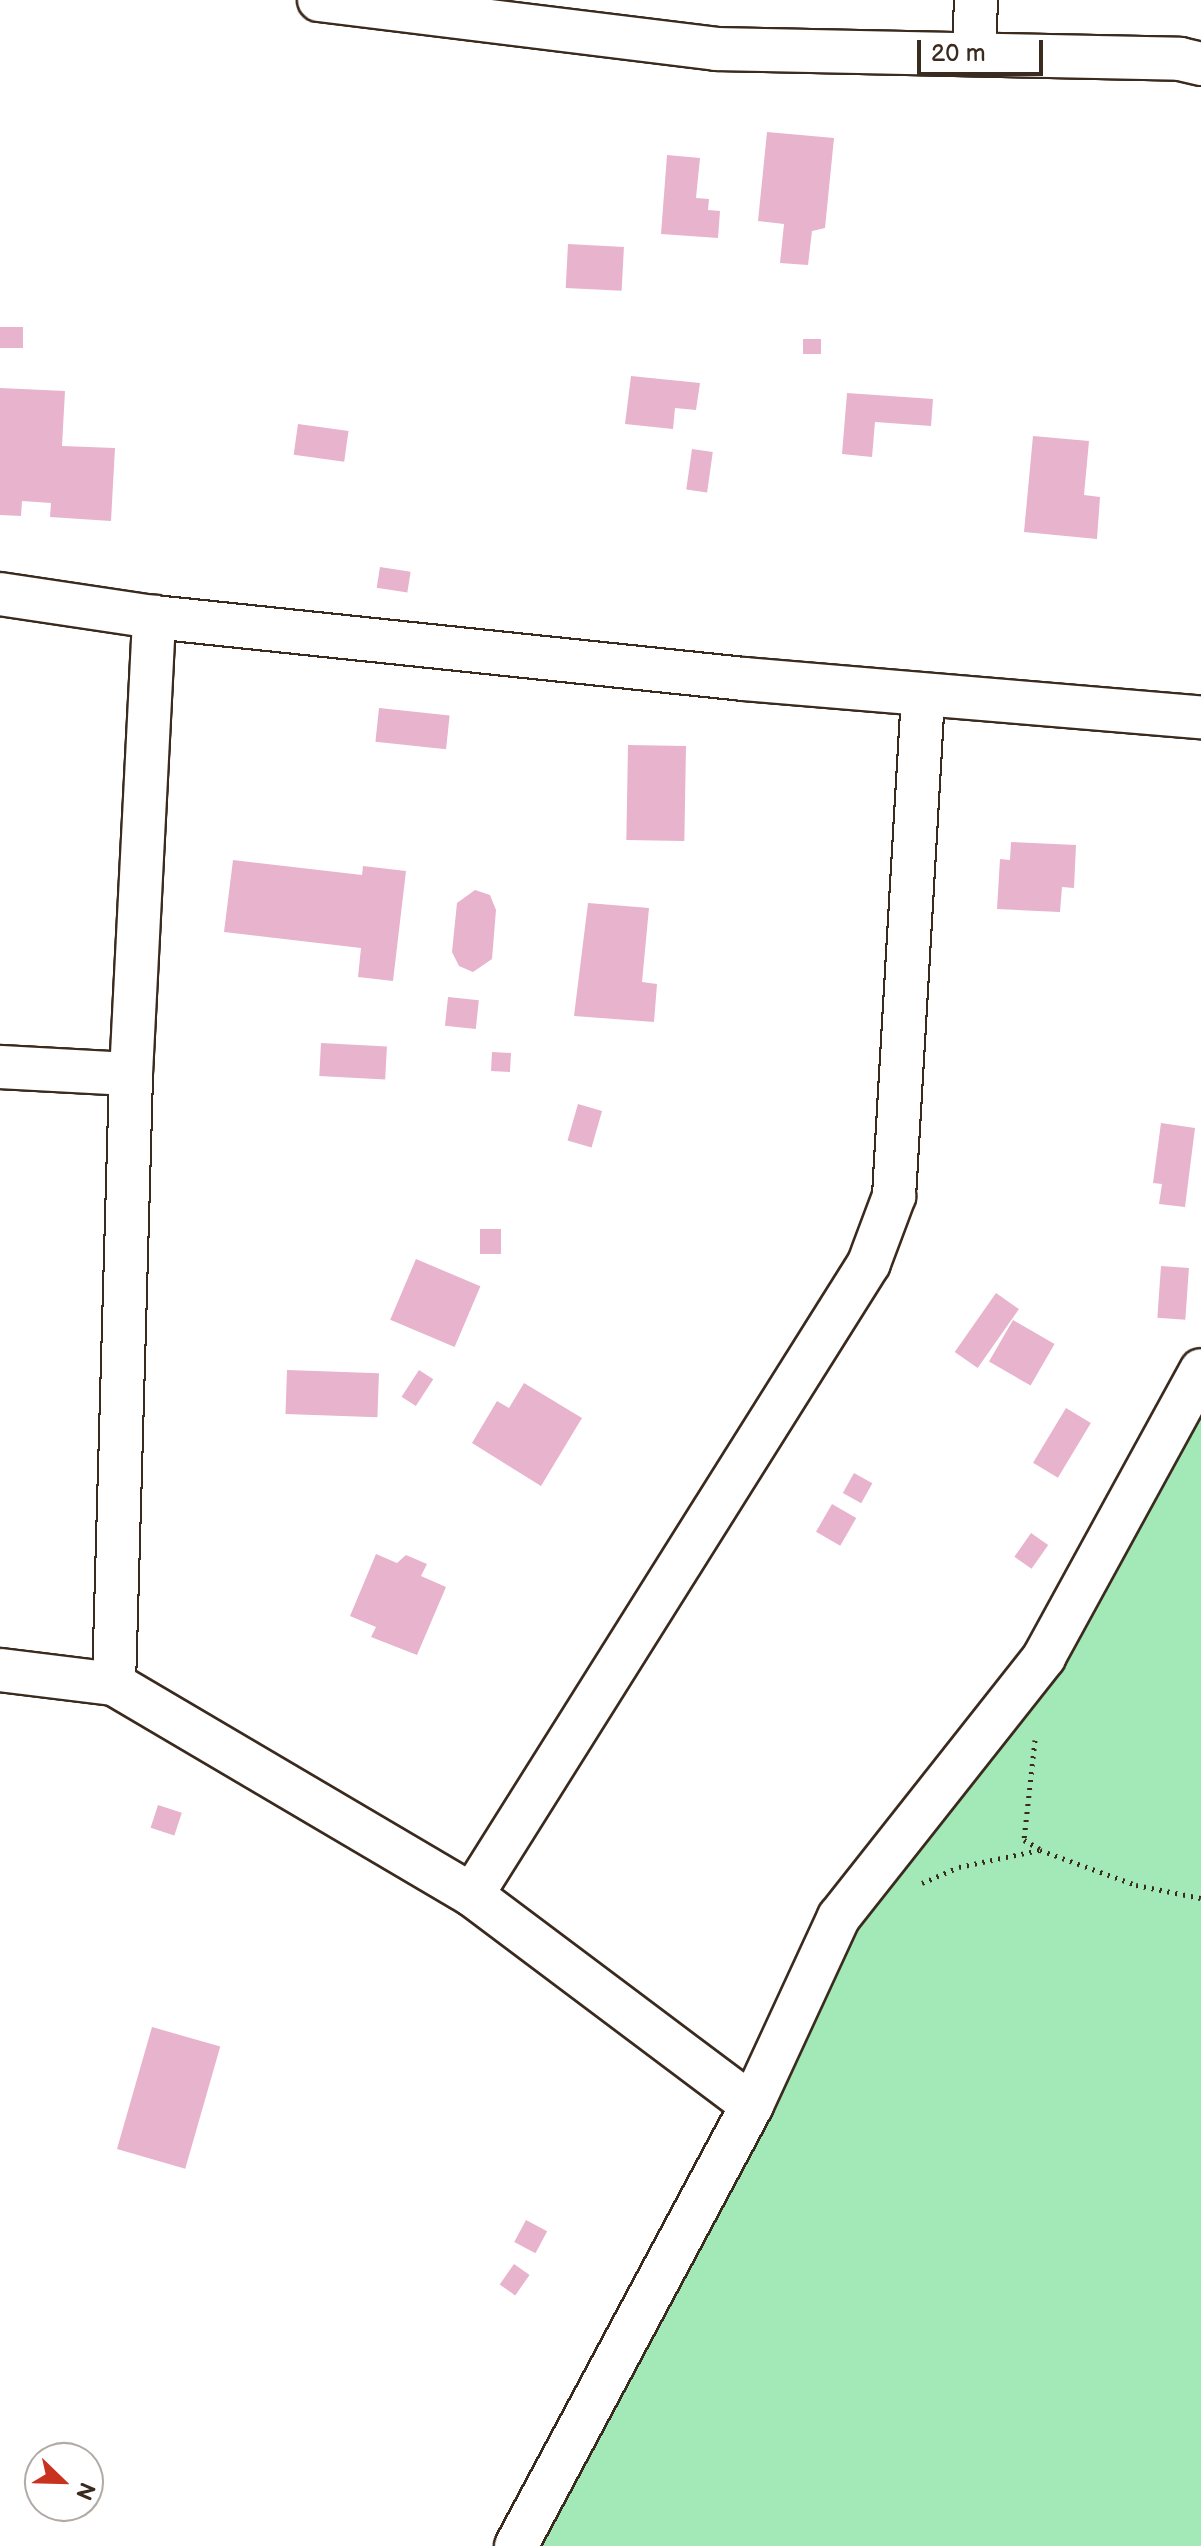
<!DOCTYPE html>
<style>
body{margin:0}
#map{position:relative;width:1201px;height:2546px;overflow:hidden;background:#fff;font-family:"Balsamiq Sans",sans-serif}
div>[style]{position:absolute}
.green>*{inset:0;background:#a2e9b7}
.building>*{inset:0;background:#e8b3cd;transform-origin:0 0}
.path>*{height:5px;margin-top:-2.5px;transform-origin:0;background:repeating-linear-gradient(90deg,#3b2a1e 0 2px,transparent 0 8px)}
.roads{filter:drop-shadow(2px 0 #3b2a1e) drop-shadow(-2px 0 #3b2a1e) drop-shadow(0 2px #3b2a1e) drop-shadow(0 -2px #3b2a1e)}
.minor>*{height:42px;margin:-21px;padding:0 21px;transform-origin:21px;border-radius:21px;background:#fff}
span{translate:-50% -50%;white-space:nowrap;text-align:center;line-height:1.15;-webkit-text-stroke:6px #fff;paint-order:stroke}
.north{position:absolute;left:24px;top:2442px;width:80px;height:80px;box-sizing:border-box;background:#fff;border:2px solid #b1aaa5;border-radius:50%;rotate:113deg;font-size:22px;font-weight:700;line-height:32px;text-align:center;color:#3b2a1e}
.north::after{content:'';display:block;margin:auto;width:28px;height:36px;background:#c8321e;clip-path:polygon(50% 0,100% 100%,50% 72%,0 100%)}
.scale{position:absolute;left:917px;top:40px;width:126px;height:36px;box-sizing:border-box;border:4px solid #3b2a1e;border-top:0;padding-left:10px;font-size:24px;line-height:28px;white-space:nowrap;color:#3b2a1e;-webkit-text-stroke:6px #fff;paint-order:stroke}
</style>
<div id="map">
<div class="green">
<i style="clip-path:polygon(1201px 1370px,1201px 2546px,516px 2546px,839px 1917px,1044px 1657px)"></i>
</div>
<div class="building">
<i style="clip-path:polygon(767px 132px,834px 138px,825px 228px,812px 231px,808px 265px,780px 263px,784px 224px,758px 221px)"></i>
<i style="clip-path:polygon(667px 155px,700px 158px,696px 198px,709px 199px,708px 210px,720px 211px,718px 238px,661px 234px)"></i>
<i style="left:568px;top:244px;width:56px;height:44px;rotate:3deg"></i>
<i style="left:0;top:327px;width:23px;height:21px"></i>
<i style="left:803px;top:339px;width:18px;height:15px"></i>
<i style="clip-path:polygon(631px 376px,700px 383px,696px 410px,675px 408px,673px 429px,625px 424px)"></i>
<i style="clip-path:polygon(0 388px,65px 391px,62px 446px,115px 448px,111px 521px,50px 517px,51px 503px,22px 501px,21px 516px,0 515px)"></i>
<i style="clip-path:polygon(847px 393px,933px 399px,931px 426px,875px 422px,872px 457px,842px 454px)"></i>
<i style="left:298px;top:424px;width:51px;height:31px;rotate:8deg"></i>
<i style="clip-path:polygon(1033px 436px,1089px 441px,1084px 495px,1100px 497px,1097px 539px,1024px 532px)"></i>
<i style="left:692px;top:449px;width:21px;height:41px;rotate:8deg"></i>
<i style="left:380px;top:567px;width:31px;height:21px;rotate:9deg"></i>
<i style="left:379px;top:708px;width:71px;height:34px;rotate:6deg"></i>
<i style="left:628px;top:745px;width:58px;height:95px;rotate:1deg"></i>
<i style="clip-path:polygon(1011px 842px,1076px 845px,1074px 888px,1062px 887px,1060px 912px,997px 909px,1000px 859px,1010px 860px)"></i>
<i style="clip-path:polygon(233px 860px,362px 875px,363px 866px,406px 871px,393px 981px,358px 977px,361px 948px,224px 932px)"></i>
<i style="clip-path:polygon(475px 890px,490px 895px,496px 910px,492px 959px,473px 972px,459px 966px,452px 952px,457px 903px)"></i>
<i style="clip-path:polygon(588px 903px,649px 908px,642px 982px,657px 984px,654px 1022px,574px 1016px)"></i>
<i style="left:448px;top:997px;width:31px;height:29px;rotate:6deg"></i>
<i style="left:321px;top:1043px;width:66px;height:33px;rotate:3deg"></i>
<i style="left:492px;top:1052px;width:19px;height:19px;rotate:3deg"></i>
<i style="left:578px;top:1104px;width:25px;height:38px;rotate:16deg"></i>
<i style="clip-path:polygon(1161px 1123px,1195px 1128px,1185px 1207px,1159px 1204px,1162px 1184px,1153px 1183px)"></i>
<i style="left:480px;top:1229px;width:21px;height:25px"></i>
<i style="left:416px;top:1259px;width:70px;height:66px;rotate:23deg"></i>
<i style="left:1161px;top:1266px;width:28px;height:52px;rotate:4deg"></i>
<i style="left:996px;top:1293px;width:28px;height:72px;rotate:35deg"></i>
<i style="left:1013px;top:1320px;width:48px;height:48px;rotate:30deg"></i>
<i style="left:287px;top:1370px;width:92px;height:44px;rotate:2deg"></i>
<i style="left:419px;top:1370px;width:17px;height:32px;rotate:33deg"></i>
<i style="clip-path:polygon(524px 1383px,582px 1418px,541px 1486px,472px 1443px,497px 1401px,509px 1408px)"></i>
<i style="left:1066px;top:1408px;width:29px;height:64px;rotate:31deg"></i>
<i style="left:854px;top:1473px;width:21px;height:23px;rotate:29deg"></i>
<i style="left:832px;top:1504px;width:28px;height:32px;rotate:30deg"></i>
<i style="left:1031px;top:1533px;width:21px;height:29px;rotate:35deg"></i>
<i style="clip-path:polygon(376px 1554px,397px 1563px,406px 1555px,427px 1564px,421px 1576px,446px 1587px,417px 1655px,371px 1637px,376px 1627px,350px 1616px)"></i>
<i style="left:158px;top:1805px;width:25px;height:24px;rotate:18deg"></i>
<i style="left:152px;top:2027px;width:71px;height:127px;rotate:16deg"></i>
<i style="left:526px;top:2220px;width:24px;height:25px;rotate:28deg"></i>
<i style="left:514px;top:2264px;width:19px;height:25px;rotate:35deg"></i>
</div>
<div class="path">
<i style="left:1035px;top:1740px;width:101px;rotate:96.3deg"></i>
<i style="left:1024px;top:1840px;width:18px;rotate:29deg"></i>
<i style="left:922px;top:1883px;width:40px;rotate:-23.4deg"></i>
<i style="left:959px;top:1867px;width:83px;rotate:-11.9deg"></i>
<i style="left:1040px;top:1850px;width:102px;rotate:20deg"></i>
<i style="left:1136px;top:1885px;width:66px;rotate:11.3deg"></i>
</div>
<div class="roads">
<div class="minor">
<i style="left:319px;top:0;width:400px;rotate:7deg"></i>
<i style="left:716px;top:49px;width:464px;rotate:1.2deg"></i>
<i style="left:1180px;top:59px;width:22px;rotate:13deg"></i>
<i style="left:974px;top:54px;width:54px;rotate:-87.9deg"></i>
<i style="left:0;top:594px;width:156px;rotate:8.5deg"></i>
<i style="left:154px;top:617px;width:593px;rotate:6deg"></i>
<i style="left:744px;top:679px;width:459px;rotate:4.8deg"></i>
<i style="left:0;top:1067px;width:131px;rotate:3.1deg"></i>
<i style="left:0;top:1670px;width:115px;rotate:7deg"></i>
<i style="left:114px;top:1684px;width:416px;rotate:30.5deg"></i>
<i style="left:472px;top:1895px;width:350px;rotate:36.9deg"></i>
<i style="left:114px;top:1684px;width:610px;rotate:-88.4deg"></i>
<i style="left:131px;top:1074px;width:458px;rotate:-87.1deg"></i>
<i style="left:472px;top:1895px;width:746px;rotate:-57.86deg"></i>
<i style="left:869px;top:1263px;width:72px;rotate:-69.5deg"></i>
<i style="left:894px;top:1196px;width:501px;rotate:-86.68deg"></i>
<i style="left:516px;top:2546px;width:500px;rotate:-61.85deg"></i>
<i style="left:752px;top:2105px;width:207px;rotate:-65.2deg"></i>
<i style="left:839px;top:1917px;width:331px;rotate:-51.7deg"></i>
<i style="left:1044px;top:1657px;width:327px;rotate:-61.3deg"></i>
</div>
</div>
<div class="north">N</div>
<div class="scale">20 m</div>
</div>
